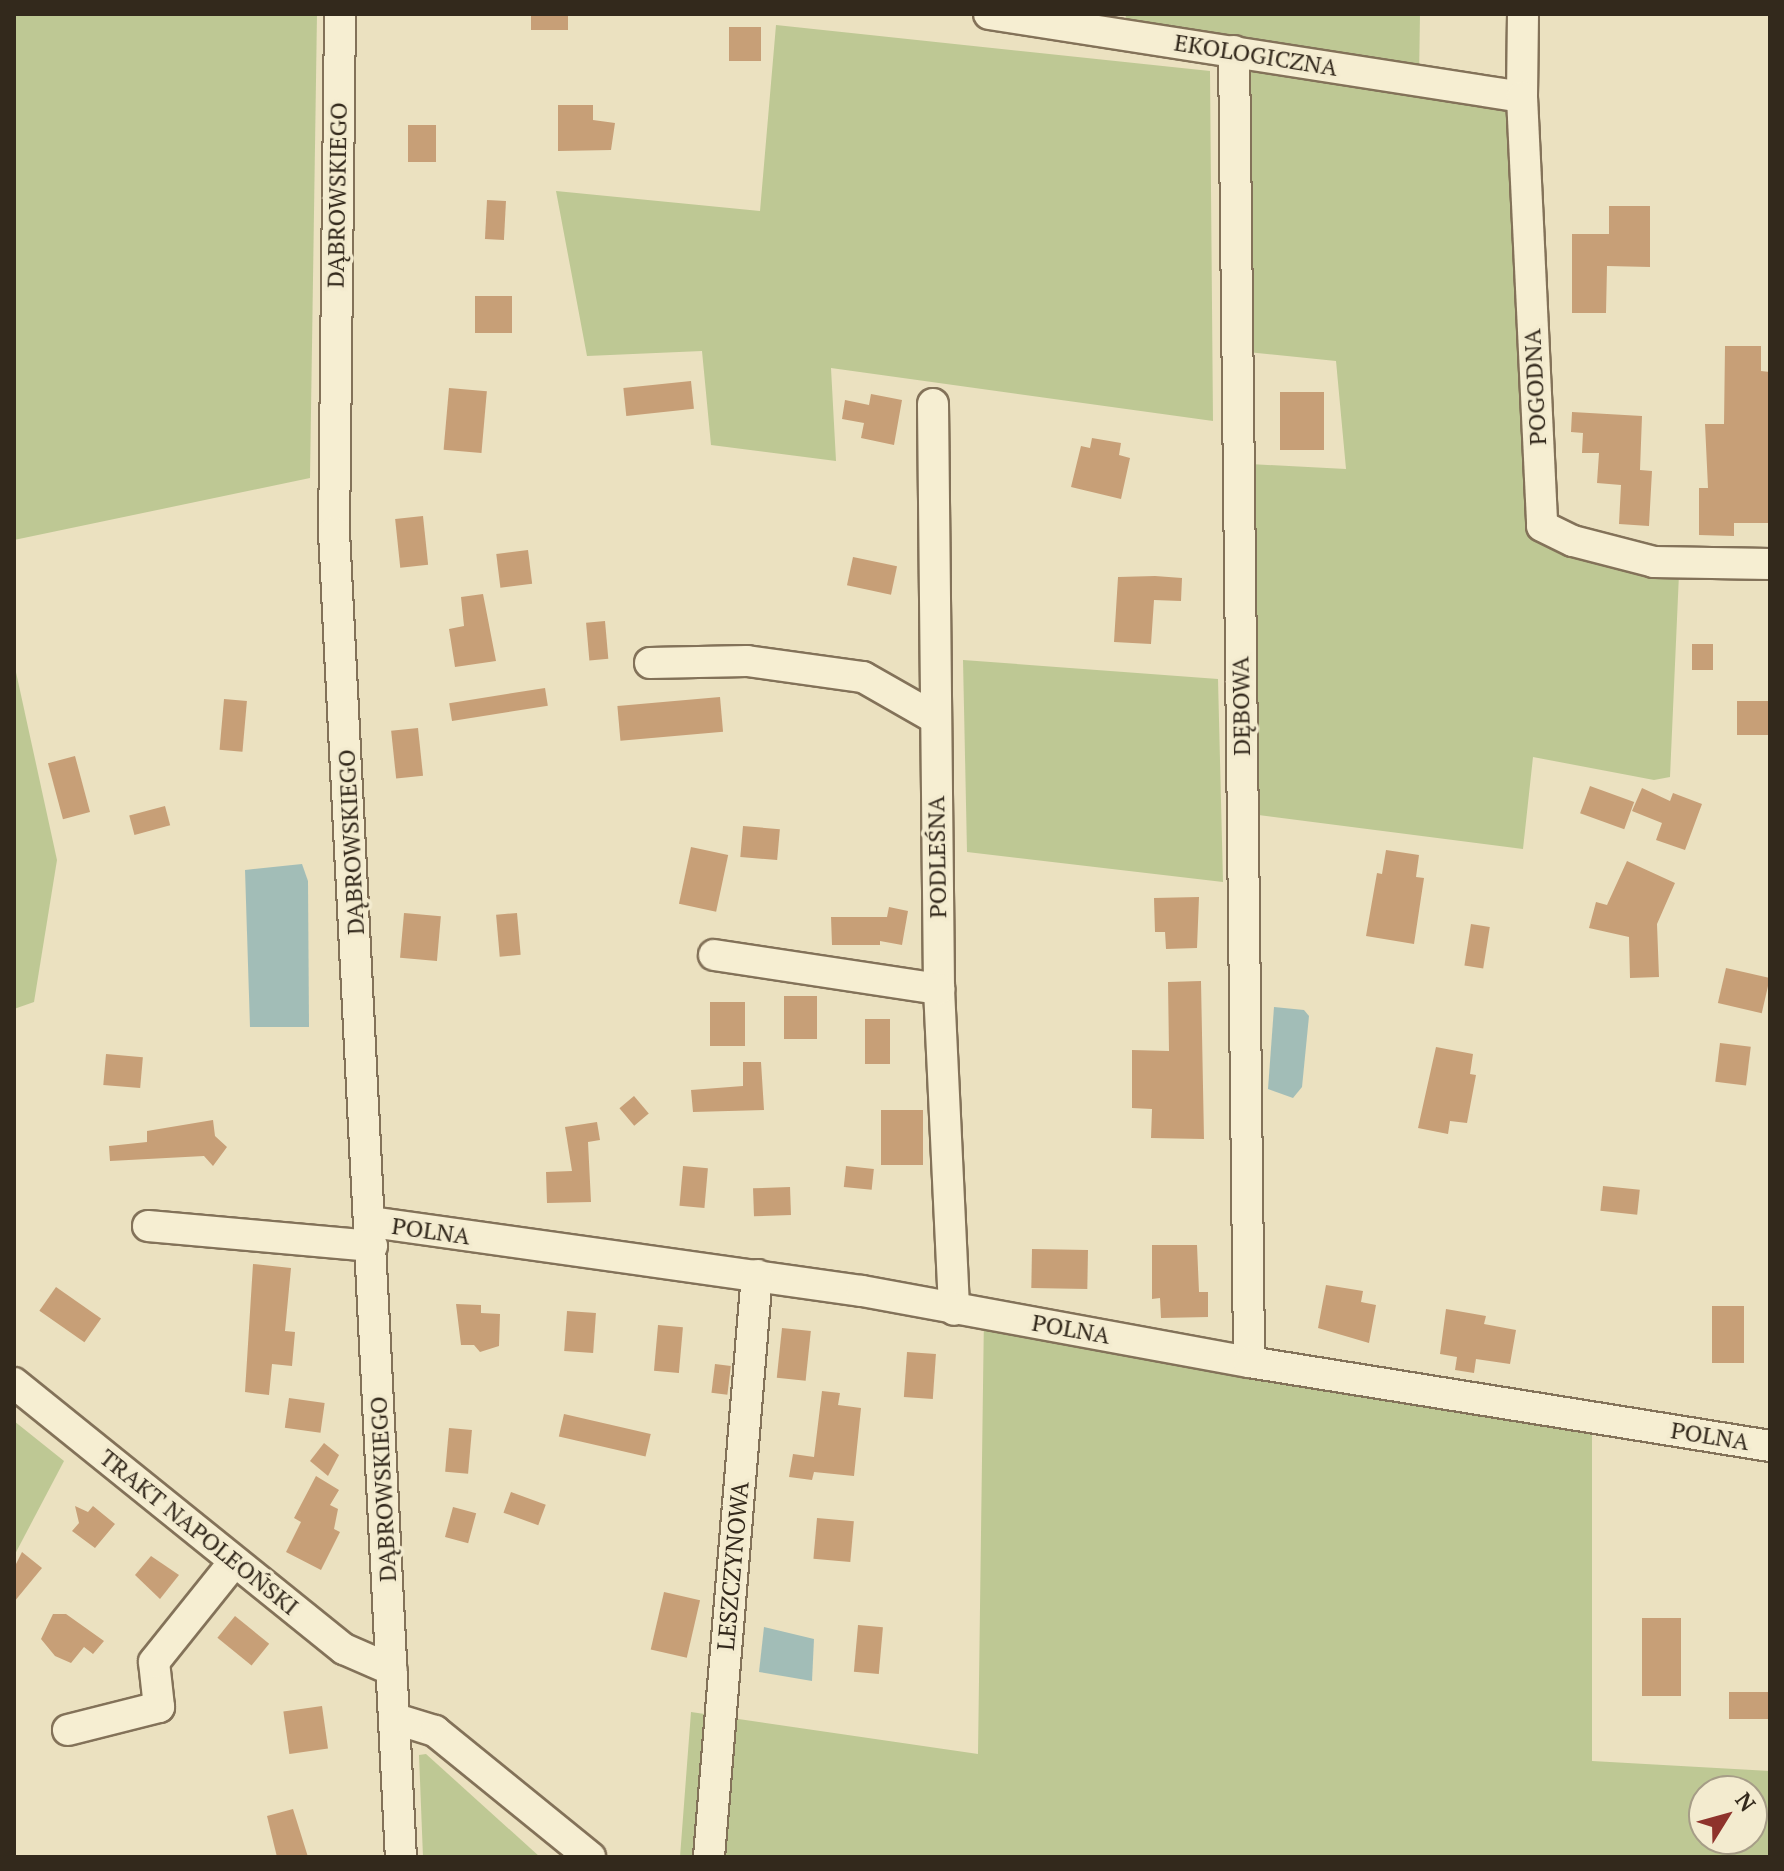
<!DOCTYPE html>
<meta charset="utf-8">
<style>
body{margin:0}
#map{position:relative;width:1784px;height:1871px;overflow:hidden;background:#ebe1c0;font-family:"PT Serif",serif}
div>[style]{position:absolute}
.green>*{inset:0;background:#bec894}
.water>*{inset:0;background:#a2bdb7}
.building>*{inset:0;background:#c79f77;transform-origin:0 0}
.roads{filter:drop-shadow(2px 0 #837259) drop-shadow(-2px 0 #837259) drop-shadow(0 2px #837259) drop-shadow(0 -2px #837259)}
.minor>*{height:30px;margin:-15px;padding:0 15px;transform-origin:15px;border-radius:15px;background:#f6eed2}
span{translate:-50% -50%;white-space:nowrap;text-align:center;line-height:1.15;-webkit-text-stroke:7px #f3ebcf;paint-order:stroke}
.street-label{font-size:24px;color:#33291c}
.frame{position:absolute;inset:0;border:16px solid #33291c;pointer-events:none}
.north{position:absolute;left:1688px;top:1775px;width:80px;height:80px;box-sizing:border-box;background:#f3ebcf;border:2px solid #a69d87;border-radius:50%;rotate:53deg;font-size:22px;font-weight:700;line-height:32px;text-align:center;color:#33291c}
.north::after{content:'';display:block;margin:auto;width:28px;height:36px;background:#8e332c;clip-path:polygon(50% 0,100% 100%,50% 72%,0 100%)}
</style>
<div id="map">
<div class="green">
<i style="clip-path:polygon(14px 14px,317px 14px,310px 478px,14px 540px)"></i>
<i style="clip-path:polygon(1126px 14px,1420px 14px,1419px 79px,1125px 24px)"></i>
<i style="clip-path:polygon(776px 25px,1210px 71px,1213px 421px,831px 368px,836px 461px,711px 445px,702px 351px,587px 356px,556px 191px,760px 211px)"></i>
<i style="clip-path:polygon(1234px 51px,1522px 97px,1537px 502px,1578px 559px,1679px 574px,1670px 777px,1654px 780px,1533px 757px,1523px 849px,1243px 813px,1250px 464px,1346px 469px,1336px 361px,1247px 352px)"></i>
<i style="clip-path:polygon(963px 660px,1218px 679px,1223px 882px,967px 852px)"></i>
<i style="clip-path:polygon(14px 663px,57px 860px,34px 1002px,14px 1009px)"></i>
<i style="clip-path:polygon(evenodd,984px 1313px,1592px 1417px,1592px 1761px,1770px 1771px,1770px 1857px,680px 1857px,691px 1712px,978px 1754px,984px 1313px,1704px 1791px,1752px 1791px,1752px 1839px,1704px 1839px,1704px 1791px)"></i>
<i style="clip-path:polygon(14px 1421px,64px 1461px,14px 1556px)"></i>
<i style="clip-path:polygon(426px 1754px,540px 1857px,423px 1857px,419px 1755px)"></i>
</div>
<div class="water">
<i style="clip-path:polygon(302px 864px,308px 881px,309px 1027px,250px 1027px,245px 870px)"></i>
<i style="clip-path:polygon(1274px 1007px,1304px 1010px,1309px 1016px,1302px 1087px,1293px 1098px,1268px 1089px)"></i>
<i style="clip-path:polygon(764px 1627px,814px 1639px,812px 1681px,759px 1672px)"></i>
</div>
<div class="building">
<i style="left:531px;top:14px;width:37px;height:16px"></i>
<i style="left:729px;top:27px;width:32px;height:34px"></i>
<i style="clip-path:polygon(558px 105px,593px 105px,593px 120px,615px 123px,611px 150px,558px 151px)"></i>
<i style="left:408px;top:125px;width:28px;height:37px"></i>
<i style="left:487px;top:200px;width:19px;height:39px;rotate:3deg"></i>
<i style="clip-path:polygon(1609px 206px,1650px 206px,1650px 267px,1607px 266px,1606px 313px,1572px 313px,1572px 234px,1609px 234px)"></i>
<i style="left:475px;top:296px;width:37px;height:37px"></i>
<i style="clip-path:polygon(1725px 346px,1761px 346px,1761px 371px,1770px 372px,1769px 523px,1734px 523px,1734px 536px,1699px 535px,1699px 488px,1708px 488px,1705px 424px,1724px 424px)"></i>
<i style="left:691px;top:381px;width:28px;height:68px;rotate:84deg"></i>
<i style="left:449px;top:388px;width:38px;height:62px;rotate:5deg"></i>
<i style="left:1280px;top:392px;width:44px;height:58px"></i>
<i style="clip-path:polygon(871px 394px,902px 400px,894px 445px,861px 438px,864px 423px,842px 419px,845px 400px,869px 405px)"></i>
<i style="clip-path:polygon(1572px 412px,1642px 416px,1640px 470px,1652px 471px,1649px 526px,1619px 524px,1621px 485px,1597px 483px,1599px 453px,1582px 453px,1583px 433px,1571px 432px)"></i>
<i style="clip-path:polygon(1092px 438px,1121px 443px,1119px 455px,1130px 458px,1121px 499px,1071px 487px,1081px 446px,1090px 448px)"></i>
<i style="left:423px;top:516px;width:49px;height:28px;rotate:84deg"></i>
<i style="left:528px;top:550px;width:34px;height:32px;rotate:83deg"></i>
<i style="left:853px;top:557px;width:45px;height:29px;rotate:12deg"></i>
<i style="clip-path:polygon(1155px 576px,1182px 578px,1181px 601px,1154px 600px,1151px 644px,1114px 642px,1118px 577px)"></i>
<i style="clip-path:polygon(483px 594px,496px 661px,455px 667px,449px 629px,464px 626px,461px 597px)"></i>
<i style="left:605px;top:621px;width:38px;height:19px;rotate:85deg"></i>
<i style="left:1692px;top:644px;width:21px;height:26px"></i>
<i style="left:545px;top:688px;width:18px;height:97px;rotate:81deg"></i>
<i style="left:720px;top:697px;width:35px;height:103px;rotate:85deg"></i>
<i style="left:224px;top:699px;width:23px;height:51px;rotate:5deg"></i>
<i style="left:1737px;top:701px;width:33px;height:34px"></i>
<i style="left:418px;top:728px;width:48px;height:27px;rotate:84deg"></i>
<i style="left:75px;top:756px;width:58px;height:28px;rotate:75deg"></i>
<i style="left:1590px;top:786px;width:47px;height:29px;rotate:20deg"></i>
<i style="clip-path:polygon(1642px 788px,1670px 801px,1673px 793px,1702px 804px,1685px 850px,1656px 840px,1662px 823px,1632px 811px)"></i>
<i style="left:165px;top:806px;width:20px;height:37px;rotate:75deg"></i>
<i style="left:743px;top:826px;width:37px;height:31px;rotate:5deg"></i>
<i style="left:691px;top:847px;width:38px;height:58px;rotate:12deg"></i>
<i style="clip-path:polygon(1386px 850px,1419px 855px,1416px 877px,1424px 878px,1414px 944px,1366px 936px,1377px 873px,1382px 874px)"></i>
<i style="clip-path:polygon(1627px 861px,1675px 883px,1657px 924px,1659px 977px,1630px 978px,1629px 937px,1589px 928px,1596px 902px,1607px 905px)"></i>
<i style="clip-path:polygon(1199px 897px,1197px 948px,1166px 949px,1165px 932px,1155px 932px,1154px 898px)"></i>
<i style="clip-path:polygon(889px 907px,908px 911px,902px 945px,880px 941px,880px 945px,832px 945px,831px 917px,887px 917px)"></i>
<i style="left:404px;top:913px;width:37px;height:45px;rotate:5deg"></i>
<i style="left:517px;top:913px;width:42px;height:21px;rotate:85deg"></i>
<i style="left:1471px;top:924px;width:19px;height:42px;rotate:9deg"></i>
<i style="left:1726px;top:968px;width:45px;height:36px;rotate:13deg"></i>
<i style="clip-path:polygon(1201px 981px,1204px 1139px,1151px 1138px,1152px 1109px,1132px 1108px,1132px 1050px,1169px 1051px,1168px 982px)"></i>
<i style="left:784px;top:996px;width:33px;height:43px"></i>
<i style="left:710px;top:1002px;width:35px;height:44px"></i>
<i style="left:865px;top:1019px;width:25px;height:45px"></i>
<i style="left:1720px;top:1043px;width:31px;height:39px;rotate:7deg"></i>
<i style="clip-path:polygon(1436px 1047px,1473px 1054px,1470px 1074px,1476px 1075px,1467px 1123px,1450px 1121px,1448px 1134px,1418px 1128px)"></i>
<i style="left:106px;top:1054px;width:37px;height:31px;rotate:5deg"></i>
<i style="clip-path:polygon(743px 1062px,761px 1062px,764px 1110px,693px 1112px,691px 1090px,743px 1086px)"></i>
<i style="left:634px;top:1096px;width:23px;height:19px;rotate:50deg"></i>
<i style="left:881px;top:1110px;width:42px;height:55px"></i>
<i style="clip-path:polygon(213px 1120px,215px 1136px,227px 1147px,213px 1166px,204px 1156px,110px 1161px,109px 1146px,147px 1142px,147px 1131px)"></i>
<i style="clip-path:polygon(597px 1122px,600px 1140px,588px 1142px,591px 1202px,547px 1203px,546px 1172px,572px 1171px,565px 1127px)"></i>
<i style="left:683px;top:1166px;width:25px;height:40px;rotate:5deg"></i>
<i style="left:846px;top:1166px;width:28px;height:21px;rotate:6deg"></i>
<i style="left:1603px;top:1186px;width:37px;height:25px;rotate:6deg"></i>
<i style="left:790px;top:1187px;width:28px;height:37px;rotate:88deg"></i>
<i style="clip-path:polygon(1152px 1245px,1197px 1245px,1199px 1292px,1208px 1292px,1208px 1317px,1161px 1318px,1160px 1298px,1152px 1299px)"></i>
<i style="left:1032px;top:1249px;width:56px;height:39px;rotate:1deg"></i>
<i style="clip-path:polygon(253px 1264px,291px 1268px,285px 1331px,295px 1332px,292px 1366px,272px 1364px,269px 1395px,245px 1392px)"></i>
<i style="clip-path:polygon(1326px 1285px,1363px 1291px,1361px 1302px,1376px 1305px,1369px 1343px,1318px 1328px)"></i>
<i style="left:56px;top:1287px;width:55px;height:29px;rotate:35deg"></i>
<i style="clip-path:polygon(456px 1304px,481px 1305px,481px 1313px,500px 1314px,499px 1346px,480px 1352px,474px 1345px,461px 1345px)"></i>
<i style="left:1712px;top:1306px;width:32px;height:57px"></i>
<i style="clip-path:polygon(1446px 1309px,1486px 1316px,1484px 1324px,1516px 1330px,1510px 1364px,1476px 1359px,1474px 1373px,1455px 1370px,1457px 1357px,1440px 1354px)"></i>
<i style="left:567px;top:1311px;width:29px;height:40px;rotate:4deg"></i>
<i style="left:658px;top:1325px;width:25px;height:46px;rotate:5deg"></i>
<i style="left:782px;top:1328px;width:29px;height:50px;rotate:6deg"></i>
<i style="left:907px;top:1352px;width:29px;height:45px;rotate:4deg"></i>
<i style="left:715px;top:1364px;width:16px;height:29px;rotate:7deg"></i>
<i style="clip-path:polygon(822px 1391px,840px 1393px,838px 1405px,861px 1408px,854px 1476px,814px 1472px,812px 1480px,789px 1477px,793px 1454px,814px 1457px)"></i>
<i style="left:289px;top:1398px;width:36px;height:30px;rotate:8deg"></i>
<i style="left:564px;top:1414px;width:89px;height:23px;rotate:13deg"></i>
<i style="left:449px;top:1428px;width:23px;height:44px;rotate:5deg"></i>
<i style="clip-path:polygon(324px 1443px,339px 1455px,328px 1476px,310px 1461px)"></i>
<i style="clip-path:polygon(316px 1476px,339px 1490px,330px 1505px,338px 1509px,334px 1529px,340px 1532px,321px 1570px,286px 1552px,301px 1522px,294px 1518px)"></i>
<i style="left:511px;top:1492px;width:37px;height:22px;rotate:20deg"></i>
<i style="clip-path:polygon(75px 1506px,88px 1512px,93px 1506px,115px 1524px,95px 1548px,72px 1531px,79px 1523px)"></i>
<i style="left:453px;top:1507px;width:24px;height:31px;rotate:15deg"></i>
<i style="left:817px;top:1518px;width:37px;height:41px;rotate:5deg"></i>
<i style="clip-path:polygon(22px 1552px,42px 1568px,14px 1602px,14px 1568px)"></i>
<i style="clip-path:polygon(151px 1556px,179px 1575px,160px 1599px,135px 1575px)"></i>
<i style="left:664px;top:1592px;width:37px;height:59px;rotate:13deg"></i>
<i style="clip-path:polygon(53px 1614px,66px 1614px,104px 1641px,93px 1654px,84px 1647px,71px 1663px,55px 1656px,41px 1639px)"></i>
<i style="left:235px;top:1616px;width:44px;height:28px;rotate:39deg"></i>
<i style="left:1642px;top:1618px;width:39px;height:78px"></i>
<i style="left:858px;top:1625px;width:25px;height:47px;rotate:5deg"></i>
<i style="left:1729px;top:1692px;width:41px;height:27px"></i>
<i style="left:322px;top:1706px;width:43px;height:39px;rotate:82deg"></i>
<i style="clip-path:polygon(293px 1809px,308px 1857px,277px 1857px,267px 1816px)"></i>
</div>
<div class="roads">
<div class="minor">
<i style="left:340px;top:14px;width:518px;rotate:90.66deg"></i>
<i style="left:334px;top:532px;width:1327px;rotate:87.11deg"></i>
<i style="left:989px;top:14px;width:539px;rotate:8.85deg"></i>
<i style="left:1523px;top:14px;width:83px;rotate:90.7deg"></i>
<i style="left:1522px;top:97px;width:429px;rotate:87.3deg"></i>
<i style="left:1542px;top:526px;width:34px;rotate:26deg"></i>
<i style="left:1573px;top:541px;width:84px;rotate:14.5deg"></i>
<i style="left:1654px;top:562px;width:116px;rotate:1deg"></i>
<i style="left:1234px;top:51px;width:1311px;rotate:89.34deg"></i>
<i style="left:933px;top:404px;width:585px;rotate:89.41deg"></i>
<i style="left:939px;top:989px;width:321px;rotate:87.3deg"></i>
<i style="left:650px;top:663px;width:97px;rotate:-1.2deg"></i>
<i style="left:747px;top:661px;width:117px;rotate:7.9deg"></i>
<i style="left:863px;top:677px;width:83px;rotate:29.7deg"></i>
<i style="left:714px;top:955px;width:228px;rotate:8.6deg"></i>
<i style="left:371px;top:1222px;width:496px;rotate:8deg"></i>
<i style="left:862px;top:1291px;width:393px;rotate:10.4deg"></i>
<i style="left:1249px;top:1362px;width:528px;rotate:9.16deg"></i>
<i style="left:148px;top:1226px;width:225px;rotate:5.1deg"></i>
<i style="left:14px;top:1383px;width:424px;rotate:38.9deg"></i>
<i style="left:344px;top:1649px;width:52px;rotate:23.6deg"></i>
<i style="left:396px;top:1719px;width:41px;rotate:17.1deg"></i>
<i style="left:435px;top:1731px;width:200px;rotate:39.1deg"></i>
<i style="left:68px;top:1730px;width:94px;rotate:-14.2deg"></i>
<i style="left:159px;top:1707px;width:45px;rotate:-96.3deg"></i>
<i style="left:154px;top:1662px;width:128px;rotate:-51.3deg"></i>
<i style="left:709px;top:1857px;width:584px;rotate:-85.29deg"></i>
</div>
</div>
<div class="street-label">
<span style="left:1256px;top:55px;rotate:9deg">EKOLOGICZNA</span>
<span style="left:337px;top:195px;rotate:-89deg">DĄBROWSKIEGO</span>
<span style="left:1535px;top:387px;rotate:-93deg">POGODNA</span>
<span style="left:1241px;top:706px;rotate:-91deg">DĘBOWA</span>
<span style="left:351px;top:842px;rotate:-93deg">DĄBROWSKIEGO</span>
<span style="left:937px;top:857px;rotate:-91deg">PODLEŚNA</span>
<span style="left:431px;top:1231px;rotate:8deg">POLNA</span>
<span style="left:1071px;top:1329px;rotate:10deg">POLNA</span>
<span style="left:1710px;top:1436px;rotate:9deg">POLNA</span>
<span style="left:383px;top:1489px;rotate:-93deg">DĄBROWSKIEGO</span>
<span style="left:199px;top:1532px;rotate:39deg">TRAKT NAPOLEOŃSKI</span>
<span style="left:733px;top:1566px;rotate:-85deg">LESZCZYNOWA</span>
</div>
<div class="frame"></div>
<div class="north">N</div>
</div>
